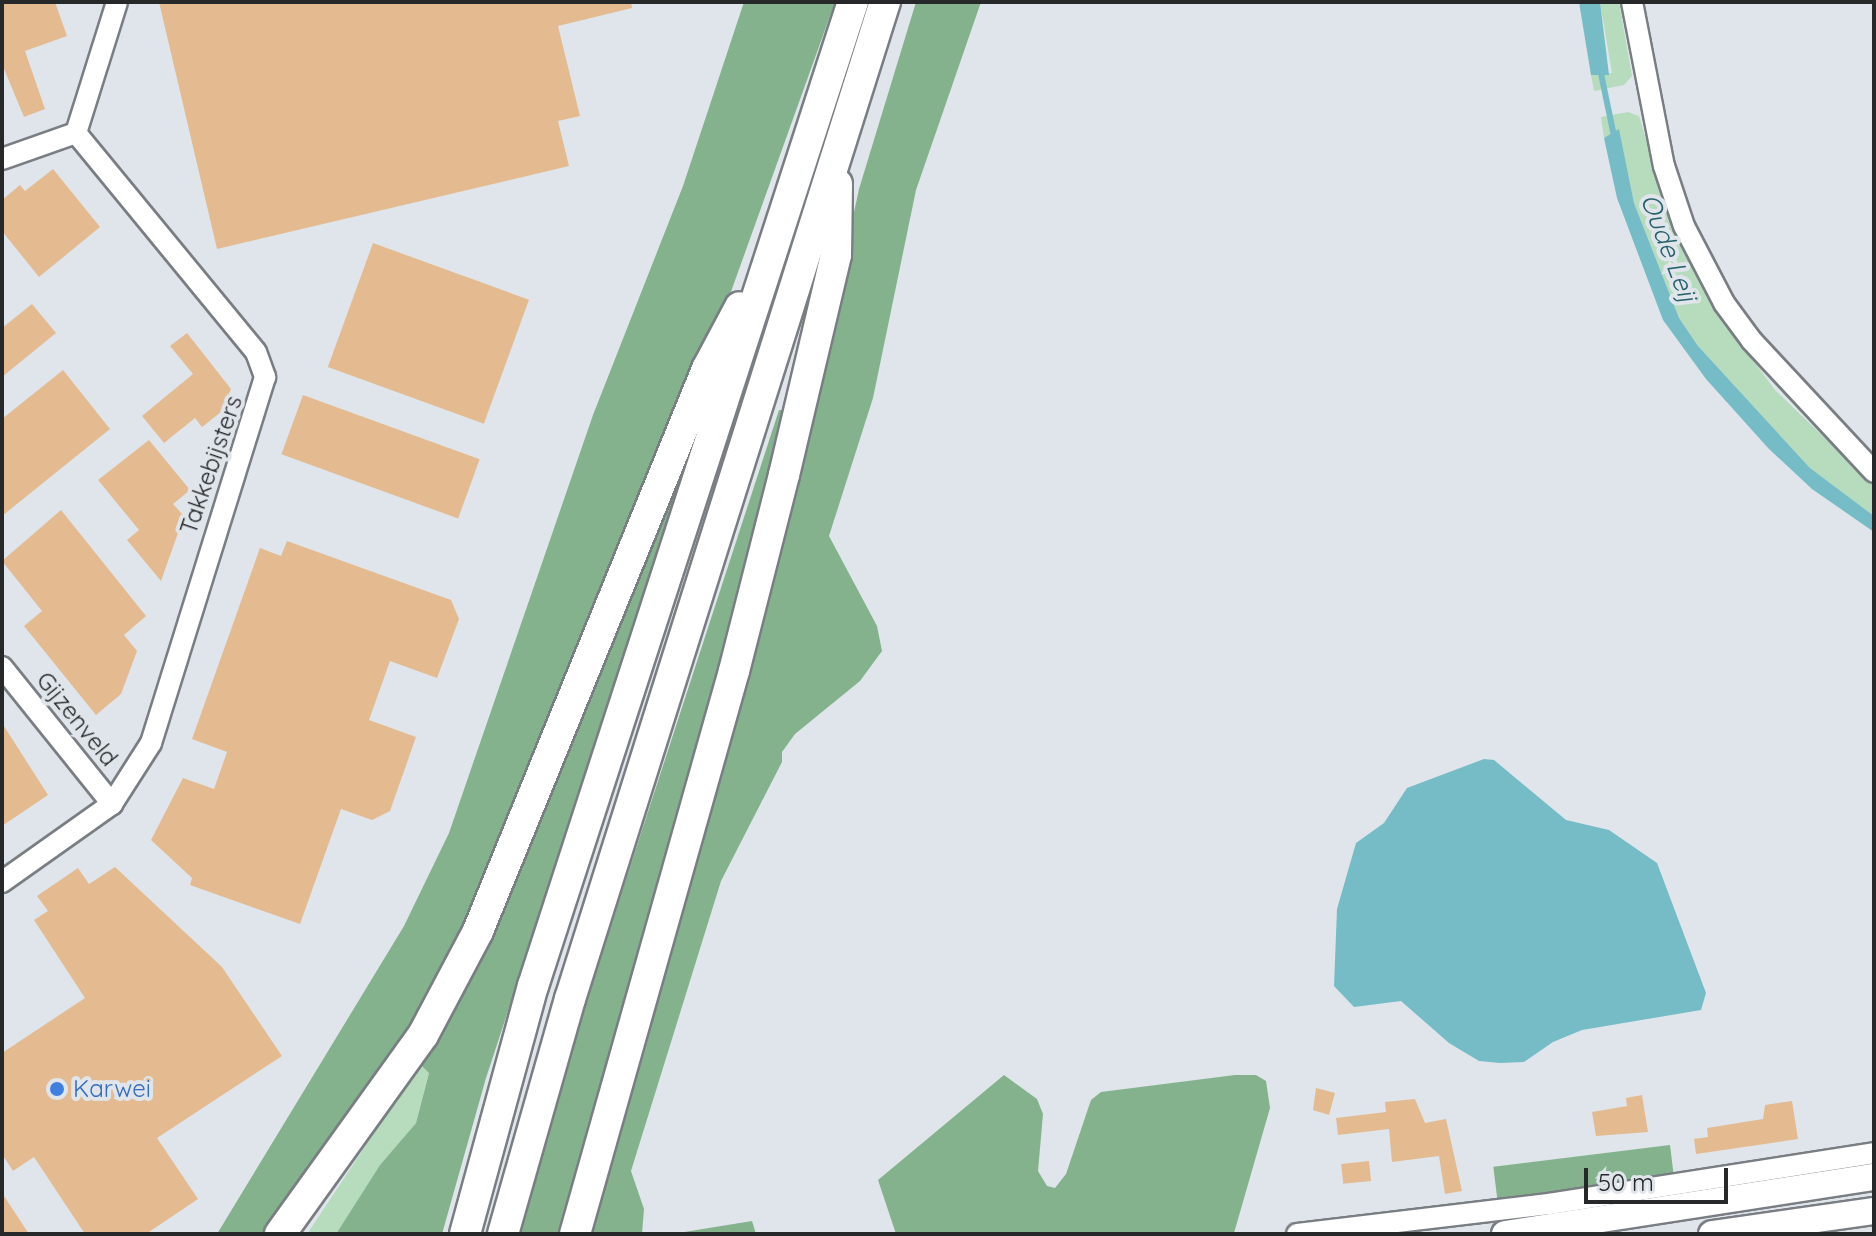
<!DOCTYPE html>
<style>
body{margin:0}
#map{position:relative;width:1876px;height:1236px;overflow:hidden;background:#dfe5ea;font-family:Quicksand,sans-serif}
div>[style]{position:absolute}
.green>*{inset:0;background:#b6dcbd}
.forest>*{inset:0;background:#84b28d;transform-origin:0 0}
.water>*{inset:0;background:#75bcc7}
.stream>*{height:6px;margin:-3px;padding:0 3px;transform-origin:3px;border-radius:3px;background:#75bcc7}
.building>*{inset:0;background:#e4bb91;transform-origin:0 0}
.roads{filter:drop-shadow(2px 0 #797e83) drop-shadow(-2px 0 #797e83) drop-shadow(0 2px #797e83) drop-shadow(0 -2px #797e83)}
.minor>*{height:20px;margin:-10px;padding:0 10px;transform-origin:10px;border-radius:10px;background:#fff}
.major>*{height:26px;margin:-13px;padding:0 13px;transform-origin:13px;border-radius:13px;background:#fff}
.highway>*{height:30px;margin:-15px;padding:0 15px;transform-origin:15px;border-radius:15px;background:#fff}
.dots>*{width:22px;height:22px;translate:-50% -50%;box-sizing:border-box;border:4px solid #dfe5ea;border-radius:50%}
span{translate:-50% -50%;white-space:nowrap;text-align:center;line-height:1.15;-webkit-text-stroke:8px #dfe5ea;paint-order:stroke}
.street-label{font-size:24px;color:#26282a}
.shop-label{font-size:24px;color:#366cbe}
.left{translate:0 -50%;text-align:left}
.water-label{font-size:26px;color:#27616a;font-style:italic}
.frame{position:absolute;inset:0;border:4px solid #26282a;pointer-events:none}
.scale{position:absolute;left:1584px;top:1168px;width:144px;height:36px;box-sizing:border-box;border:4px solid #26282a;border-top:0;padding-left:10px;font-size:24px;line-height:28px;white-space:nowrap;color:#26282a;-webkit-text-stroke:6px #dfe5ea;paint-order:stroke}
</style>
<div id="map">
<div class="green">
<i style="clip-path:polygon(1600px 2px,1619px 2px,1632px 76px,1624px 85px,1594px 91px,1591px 75px,1612px 73px)"></i>
<i style="clip-path:polygon(1628px 112px,1639px 116px,1668px 215px,1713px 306px,1775px 390px,1874px 485px,1874px 516px,1810px 468px,1698px 346px,1679px 318px,1634px 203px,1619px 130px,1604px 138px,1601px 117px)"></i>
<i style="clip-path:polygon(420px 1064px,429px 1072px,416px 1123px,380px 1165px,336px 1234px,307px 1234px)"></i>
</div>
<div class="forest">
<i style="clip-path:polygon(744px 2px,835px 2px,728px 300px,533px 776px,439px 982px,396px 1048px,263px 1234px,217px 1234px,404px 926px,449px 833px,593px 415px,683px 186px)"></i>
<i style="clip-path:polygon(916px 2px,981px 2px,916px 190px,873px 398px,829px 536px,877px 626px,882px 651px,860px 681px,795px 734px,782px 752px,782px 762px,721px 881px,631px 1171px,644px 1209px,642px 1234px,587px 1234px,835px 301px,859px 189px)"></i>
<i style="clip-path:polygon(710px 397px,486px 1078px,442px 1234px,336px 1234px,380px 1165px,416px 1123px,429px 1073px,420px 1064px)"></i>
<i style="clip-path:polygon(779px 410px,789px 410px,560px 1234px,518px 1234px,570px 1051px)"></i>
<i style="clip-path:polygon(1004px 1075px,1037px 1099px,1043px 1114px,1038px 1171px,1047px 1186px,1055px 1188px,1066px 1174px,1091px 1100px,1101px 1092px,1235px 1075px,1256px 1075px,1266px 1081px,1270px 1108px,1234px 1233px,896px 1234px,878px 1180px)"></i>
<i style="left:1670px;top:1145px;width:32px;height:178px;rotate:83deg"></i>
<i style="clip-path:polygon(752px 1221px,756px 1234px,672px 1234px)"></i>
</div>
<div class="water">
<i style="clip-path:polygon(1579px 2px,1600px 2px,1609px 75px,1591px 75px)"></i>
<i style="clip-path:polygon(1619px 129px,1634px 203px,1679px 318px,1698px 346px,1810px 468px,1874px 516px,1874px 532px,1812px 489px,1769px 449px,1706px 379px,1663px 320px,1617px 198px,1604px 138px)"></i>
<i style="clip-path:polygon(1484px 759px,1494px 760px,1566px 820px,1609px 830px,1657px 863px,1706px 993px,1701px 1010px,1582px 1030px,1553px 1042px,1524px 1062px,1500px 1063px,1479px 1061px,1449px 1043px,1401px 1001px,1354px 1007px,1334px 986px,1337px 909px,1356px 843px,1384px 823px,1407px 788px)"></i>
</div>
<div class="stream">
<i style="left:1600px;top:69px;width:68px;rotate:78.2deg"></i>
</div>
<div class="building">
<i style="clip-path:polygon(2px 2px,55px 2px,67px 36px,25px 51px,45px 109px,24px 117px,2px 64px)"></i>
<i style="clip-path:polygon(159px 2px,631px 2px,632px 8px,558px 26px,580px 116px,558px 121px,569px 166px,217px 249px)"></i>
<i style="clip-path:polygon(53px 169px,100px 227px,39px 277px,2px 231px,2px 200px,20px 185px,25px 191px)"></i>
<i style="left:373px;top:243px;width:166px;height:132px;rotate:20deg"></i>
<i style="clip-path:polygon(32px 304px,56px 333px,2px 377px,2px 328px)"></i>
<i style="clip-path:polygon(187px 333px,231px 389px,221px 412px,202px 427px,195px 418px,164px 443px,142px 416px,193px 374px,170px 346px)"></i>
<i style="clip-path:polygon(63px 370px,110px 429px,2px 516px,2px 419px)"></i>
<i style="left:303px;top:395px;width:188px;height:63px;rotate:20deg"></i>
<i style="clip-path:polygon(149px 440px,190px 490px,173px 504px,184px 516px,161px 581px,127px 540px,139px 530px,98px 480px)"></i>
<i style="clip-path:polygon(61px 510px,146px 616px,124px 635px,137px 651px,121px 694px,96px 715px,24px 626px,42px 611px,2px 561px)"></i>
<i style="clip-path:polygon(287px 541px,451px 600px,459px 619px,437px 678px,390px 661px,369px 720px,416px 737px,390px 811px,372px 820px,341px 809px,300px 924px,190px 885px,192px 878px,151px 840px,183px 778px,214px 789px,227px 752px,192px 739px,260px 548px,281px 556px)"></i>
<i style="clip-path:polygon(2px 723px,48px 795px,2px 826px)"></i>
<i style="clip-path:polygon(115px 867px,222px 967px,282px 1056px,157px 1138px,198px 1199px,146px 1234px,85px 1234px,34px 1157px,13px 1171px,2px 1154px,2px 1053px,85px 998px,34px 920px,48px 911px,37px 896px,78px 868px,89px 884px)"></i>
<i style="clip-path:polygon(1316px 1088px,1335px 1093px,1329px 1115px,1313px 1110px)"></i>
<i style="clip-path:polygon(1642px 1095px,1648px 1132px,1596px 1136px,1592px 1112px,1627px 1106px,1626px 1098px)"></i>
<i style="clip-path:polygon(1415px 1099px,1425px 1123px,1446px 1119px,1462px 1191px,1445px 1194px,1439px 1156px,1392px 1162px,1389px 1129px,1338px 1135px,1336px 1118px,1386px 1112px,1385px 1102px)"></i>
<i style="clip-path:polygon(1792px 1101px,1798px 1139px,1696px 1154px,1694px 1139px,1708px 1137px,1707px 1128px,1763px 1119px,1765px 1105px)"></i>
<i style="left:1369px;top:1161px;width:20px;height:28px;rotate:84deg"></i>
<i style="clip-path:polygon(2px 1193px,29px 1234px,2px 1234px)"></i>
</div>
<div class="roads">
<div class="minor">
<i style="left:1632px;top:2px;width:167px;rotate:79deg"></i>
<i style="left:1664px;top:166px;width:63px;rotate:71.6deg"></i>
<i style="left:1684px;top:226px;width:87px;rotate:62.5deg"></i>
<i style="left:1724px;top:303px;width:47px;rotate:53.6deg"></i>
<i style="left:1752px;top:341px;width:179px;rotate:47deg"></i>
<i style="left:76px;top:133px;width:137px;rotate:-72.6deg"></i>
<i style="left:2px;top:159px;width:78px;rotate:-19.4deg"></i>
<i style="left:76px;top:133px;width:283px;rotate:50.6deg"></i>
<i style="left:256px;top:352px;width:27px;rotate:70deg"></i>
<i style="left:265px;top:377px;width:383px;rotate:107.3deg"></i>
<i style="left:151px;top:743px;width:72px;rotate:122.6deg"></i>
<i style="left:112px;top:804px;width:135px;rotate:144.7deg"></i>
<i style="left:2px;top:667px;width:176px;rotate:51.2deg"></i>
<i style="left:1297px;top:1234px;width:254px;rotate:-6.8deg"></i>
<i style="left:1549px;top:1204px;width:329px;rotate:-8.9deg"></i>
</div>
<div class="major">
<i style="left:1505px;top:1234px;width:373px;rotate:-8.8deg"></i>
<i style="left:1712px;top:1234px;width:164px;rotate:-8.1deg"></i>
</div>
<div class="highway">
<i style="left:280px;top:1234px;width:245px;rotate:-54.3deg"></i>
<i style="left:423px;top:1035px;width:118px;rotate:-62.1deg"></i>
<i style="left:478px;top:931px;width:607px;rotate:-67.83deg"></i>
<i style="left:707px;top:369px;width:70px;rotate:-62deg"></i>
<i style="left:465px;top:1234px;width:257px;rotate:-74.7deg"></i>
<i style="left:533px;top:986px;width:1035px;rotate:-71.99deg"></i>
<i style="left:503px;top:1234px;width:244px;rotate:-74.1deg"></i>
<i style="left:570px;top:999px;width:1046px;rotate:-72.47deg"></i>
<i style="left:575px;top:1234px;width:585px;rotate:-74.23deg"></i>
<i style="left:734px;top:671px;width:202px;rotate:-75.7deg"></i>
<i style="left:784px;top:475px;width:226px;rotate:-76.7deg"></i>
<i style="left:836px;top:255px;width:71px;rotate:-89.2deg"></i>
</div>
</div>
<div class="dots">
<i style="left:57px;top:1089px;background:#3f7fe0"></i>
</div>
<div class="street-label">
<span style="left:211px;top:465px;rotate:-71deg">Takkebijsters</span>
<span style="left:77px;top:719px;rotate:51deg">Gijzenveld</span>
</div>
<div class="shop-label">
<span class="left" style="left:73px;top:1089px">Karwei</span>
</div>
<div class="water-label">
<span style="left:1669px;top:248px;rotate:69deg">Oude Leij</span>
</div>
<div class="frame"></div>
<div class="scale">50 m</div>
</div>
